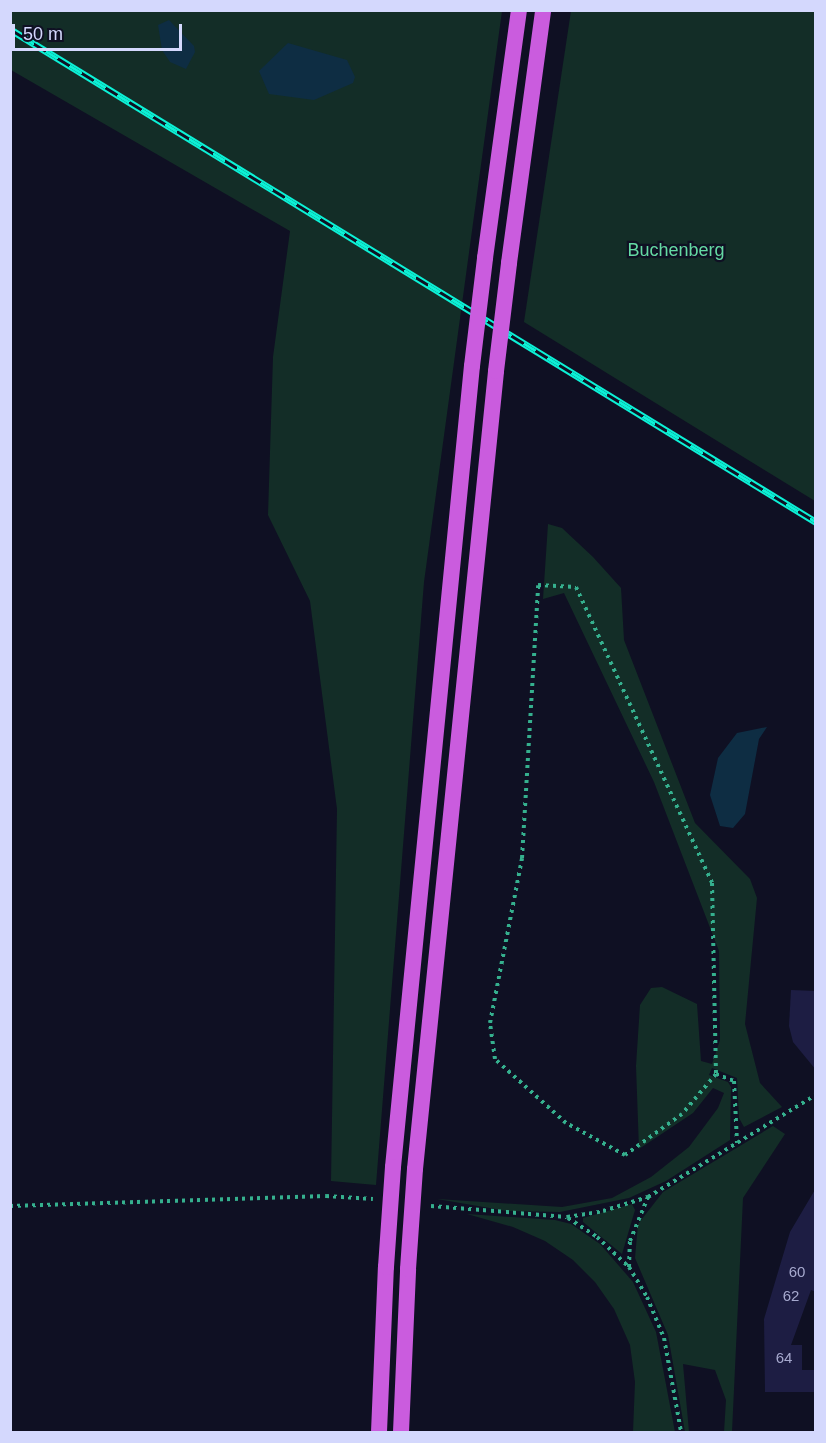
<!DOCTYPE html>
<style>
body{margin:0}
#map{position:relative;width:826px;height:1443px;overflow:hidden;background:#0f1023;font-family:Helvetica,sans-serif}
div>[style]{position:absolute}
.green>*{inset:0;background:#132d27}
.water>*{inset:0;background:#0e2d43}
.building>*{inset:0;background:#1d1d43}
.path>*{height:4px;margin-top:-2px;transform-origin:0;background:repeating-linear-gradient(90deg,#35b08e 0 3px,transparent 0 7.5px)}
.trunk>*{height:16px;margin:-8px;padding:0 8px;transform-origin:8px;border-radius:8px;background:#ca5cde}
.rail>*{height:7px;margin-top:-3.5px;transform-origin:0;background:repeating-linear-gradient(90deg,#0f1023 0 14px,#0cf1d6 0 28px);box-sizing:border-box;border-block:2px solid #0cf1d6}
.trunk-bridge>*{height:16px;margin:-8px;padding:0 8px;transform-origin:8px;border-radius:8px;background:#ca5cde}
span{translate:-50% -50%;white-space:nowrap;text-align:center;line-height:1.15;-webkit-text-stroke:4.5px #0f1023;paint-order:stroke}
.number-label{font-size:15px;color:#a6a9ce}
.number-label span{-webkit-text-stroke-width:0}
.park-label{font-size:18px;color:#64d9a3}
.frame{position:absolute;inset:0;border:12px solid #d4d8fd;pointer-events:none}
.scale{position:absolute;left:12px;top:24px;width:170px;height:27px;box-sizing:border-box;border:3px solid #d4d8fd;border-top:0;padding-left:8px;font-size:18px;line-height:21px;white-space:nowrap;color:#d4d8fd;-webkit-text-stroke:4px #0f1023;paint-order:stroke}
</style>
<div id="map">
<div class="green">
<i style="clip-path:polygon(11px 11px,502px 11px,424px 582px,376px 1185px,331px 1181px,337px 809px,310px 601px,268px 515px,273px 357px,290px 231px,11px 70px)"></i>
<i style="clip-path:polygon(571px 11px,815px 11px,815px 501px,524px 322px)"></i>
<i style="clip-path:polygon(548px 524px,562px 528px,593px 557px,621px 588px,624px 640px,695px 823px,750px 879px,757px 898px,745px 1024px,760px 1083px,782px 1107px,744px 1127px,739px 1118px,737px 1078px,712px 1068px,709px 1075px,728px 1082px,731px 1087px,730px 1140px,666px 1181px,629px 1198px,560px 1212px,507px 1211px,437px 1199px,562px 1207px,612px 1198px,651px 1177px,689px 1147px,718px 1108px,724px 1093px,713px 1088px,693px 1113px,639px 1149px,636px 1066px,640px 1005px,651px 988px,662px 987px,697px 1004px,701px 1061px,712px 1064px,720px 1040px,719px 951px,654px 782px,564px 593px,543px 599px)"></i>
<i style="clip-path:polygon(773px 1126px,785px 1134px,743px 1198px,732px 1432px,724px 1432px,726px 1400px,715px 1370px,683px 1364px,689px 1432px,685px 1432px,668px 1335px,635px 1258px,638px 1224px,663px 1192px)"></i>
<i style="clip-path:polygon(632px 1204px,635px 1210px,622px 1254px,583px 1222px,583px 1218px)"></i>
<i style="clip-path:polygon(467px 1214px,555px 1220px,571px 1224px,600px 1244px,633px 1282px,656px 1332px,675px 1432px,633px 1432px,635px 1382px,630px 1345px,614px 1309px,595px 1282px,573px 1260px,545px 1241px,513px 1227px)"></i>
</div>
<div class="water">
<i style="clip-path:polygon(169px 20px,194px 46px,195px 52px,186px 69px,170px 62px,162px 50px,158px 25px)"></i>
<i style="clip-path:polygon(288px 43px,347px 60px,355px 77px,353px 83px,314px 100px,269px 94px,259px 71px)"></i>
<i style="clip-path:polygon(767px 727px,759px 739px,745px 814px,733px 828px,720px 826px,710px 795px,718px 758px,737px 733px)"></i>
</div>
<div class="building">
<i style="clip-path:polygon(791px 990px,816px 991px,816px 1070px,793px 1042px,789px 1026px)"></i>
<i style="clip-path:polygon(816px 1188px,816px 1292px,811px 1290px,791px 1345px,802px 1345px,802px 1370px,816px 1370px,816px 1392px,765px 1392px,764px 1319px,790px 1232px)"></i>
</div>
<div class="path">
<i style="left:538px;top:585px;width:38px;rotate:3deg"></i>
<i style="left:576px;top:587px;width:326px;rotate:65.3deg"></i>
<i style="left:712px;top:883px;width:191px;rotate:88.8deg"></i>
<i style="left:716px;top:1074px;width:52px;rotate:130.4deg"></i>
<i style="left:682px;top:1114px;width:70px;rotate:144.3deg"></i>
<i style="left:625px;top:1155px;width:67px;rotate:-151.5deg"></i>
<i style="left:566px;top:1123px;width:96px;rotate:-138deg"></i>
<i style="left:495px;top:1059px;width:36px;rotate:-98deg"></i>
<i style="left:490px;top:1023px;width:168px;rotate:-79deg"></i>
<i style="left:522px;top:858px;width:273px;rotate:-86.6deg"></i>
<i style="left:716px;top:1074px;width:19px;rotate:21deg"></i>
<i style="left:734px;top:1081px;width:62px;rotate:87.2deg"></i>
<i style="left:10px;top:1206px;width:316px;rotate:-1.8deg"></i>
<i style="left:326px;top:1196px;width:47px;rotate:3.7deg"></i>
<i style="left:431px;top:1206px;width:136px;rotate:4.6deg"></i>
<i style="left:567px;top:1217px;width:36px;rotate:-9deg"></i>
<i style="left:603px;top:1211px;width:47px;rotate:-17.3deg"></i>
<i style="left:648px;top:1197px;width:197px;rotate:-31.3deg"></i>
<i style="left:568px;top:1218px;width:35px;rotate:33deg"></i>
<i style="left:597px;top:1237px;width:44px;rotate:43.2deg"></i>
<i style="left:629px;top:1267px;width:35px;rotate:59deg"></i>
<i style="left:647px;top:1297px;width:44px;rotate:67.5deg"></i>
<i style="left:664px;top:1338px;width:96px;rotate:79.7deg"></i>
<i style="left:629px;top:1267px;width:26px;rotate:-88deg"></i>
<i style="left:630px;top:1241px;width:48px;rotate:-67.8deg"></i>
</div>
<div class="trunk">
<i style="left:485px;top:258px;width:250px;rotate:-82.2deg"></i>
<i style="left:509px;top:263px;width:255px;rotate:-82.3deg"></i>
<i style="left:393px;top:1167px;width:805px;rotate:-84.37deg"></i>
<i style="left:415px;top:1169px;width:802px;rotate:-84.2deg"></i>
<i style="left:379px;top:1432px;width:165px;rotate:-87.6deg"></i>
<i style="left:401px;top:1432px;width:163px;rotate:-87.5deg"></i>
</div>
<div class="rail">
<i style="left:10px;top:29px;width:945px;rotate:31.45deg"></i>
</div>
<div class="trunk-bridge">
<i style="left:472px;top:366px;width:109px;rotate:-83.1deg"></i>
<i style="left:496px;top:371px;width:109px;rotate:-83.1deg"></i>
<i style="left:386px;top:1267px;width:100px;rotate:-86deg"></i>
<i style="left:408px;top:1269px;width:100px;rotate:-86deg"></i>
</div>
<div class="number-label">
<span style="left:797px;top:1272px">60</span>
<span style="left:791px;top:1296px">62</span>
<span style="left:784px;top:1358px">64</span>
</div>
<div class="park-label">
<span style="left:676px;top:250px">Buchenberg</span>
</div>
<div class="frame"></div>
<div class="scale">50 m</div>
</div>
